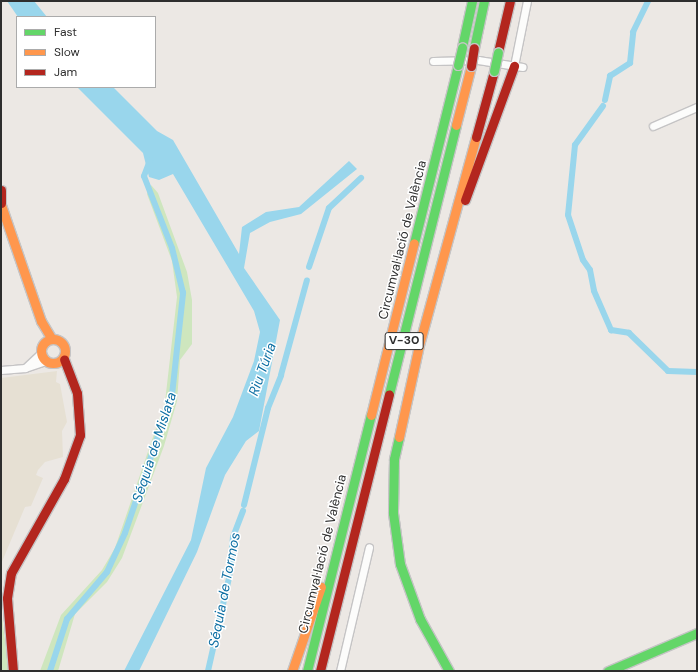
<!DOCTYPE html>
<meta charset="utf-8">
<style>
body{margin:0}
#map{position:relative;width:698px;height:672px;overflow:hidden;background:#ece8e4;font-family:"DM Sans",sans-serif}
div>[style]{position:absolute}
.education>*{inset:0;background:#e6e0d3}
.green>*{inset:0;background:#cee6be}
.water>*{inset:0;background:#99d6ec}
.canal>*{height:6px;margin:-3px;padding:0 3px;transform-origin:3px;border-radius:3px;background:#99d6ec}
.roads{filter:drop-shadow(1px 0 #c5c4c5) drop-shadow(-1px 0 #c5c4c5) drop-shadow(0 1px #c5c4c5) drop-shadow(0 -1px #c5c4c5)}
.street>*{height:7px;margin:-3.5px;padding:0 3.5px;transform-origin:3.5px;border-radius:3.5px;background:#fcfcfb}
.fast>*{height:9px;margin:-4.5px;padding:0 4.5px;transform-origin:4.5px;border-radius:4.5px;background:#63d668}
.slow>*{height:9px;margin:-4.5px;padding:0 4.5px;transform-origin:4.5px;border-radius:4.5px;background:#ff974d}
.slow>.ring{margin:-4.5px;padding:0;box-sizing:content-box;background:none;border:9px solid #ff974d;border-radius:50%}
.jam>*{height:9px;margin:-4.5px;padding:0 4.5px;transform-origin:4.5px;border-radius:4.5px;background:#b3261e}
.bridges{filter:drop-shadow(1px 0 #c5c4c5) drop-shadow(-1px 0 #c5c4c5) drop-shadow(0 1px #c5c4c5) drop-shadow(0 -1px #c5c4c5)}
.fast-bridge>*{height:9px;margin:-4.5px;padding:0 4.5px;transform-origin:4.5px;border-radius:4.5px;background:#63d668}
.jam-bridge>*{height:9px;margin:-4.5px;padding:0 4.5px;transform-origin:4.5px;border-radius:4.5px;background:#b3261e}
span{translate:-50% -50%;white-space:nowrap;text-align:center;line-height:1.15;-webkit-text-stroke:3px #fff;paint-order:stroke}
.shield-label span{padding:1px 3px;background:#fff;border:1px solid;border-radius:3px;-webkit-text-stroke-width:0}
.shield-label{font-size:12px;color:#2e2e2e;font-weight:700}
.street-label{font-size:13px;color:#2e2e2e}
.water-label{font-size:14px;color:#0d6fa3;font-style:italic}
.frame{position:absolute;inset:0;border:2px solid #2e2e2e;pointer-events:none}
.legend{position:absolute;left:16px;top:16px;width:140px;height:72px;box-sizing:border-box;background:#fff;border:1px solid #ababab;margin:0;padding:5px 7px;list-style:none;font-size:12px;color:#2e2e2e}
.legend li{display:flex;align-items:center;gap:8px;height:20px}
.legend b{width:20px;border:1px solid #ababab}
</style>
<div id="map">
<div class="education">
<i style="clip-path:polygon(57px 371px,56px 382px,60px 384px,67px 422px,62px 431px,63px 457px,45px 462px,38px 470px,36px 475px,43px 478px,31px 506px,25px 507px,1px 564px,1px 378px)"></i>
</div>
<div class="green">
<i style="clip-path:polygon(151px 185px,158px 193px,187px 272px,192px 300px,192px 344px,180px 360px,177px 401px,164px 446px,122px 558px,107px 582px,75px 614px,58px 671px,40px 671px,61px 615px,102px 570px,115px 548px,165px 402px,177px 297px,172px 261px,147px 194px)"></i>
<i style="clip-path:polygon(1px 609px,9px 671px,1px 671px)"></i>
</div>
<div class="water">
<i style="clip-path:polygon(7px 1px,34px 1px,47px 17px,18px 17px)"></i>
<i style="clip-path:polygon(77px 87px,113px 87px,157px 131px,173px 140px,239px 254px,242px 227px,266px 212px,299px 207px,349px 161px,357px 169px,301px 214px,270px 222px,250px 233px,244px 268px,280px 320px,259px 431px,246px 441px,225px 475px,197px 552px,139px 671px,124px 671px,191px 540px,206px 468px,233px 417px,254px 361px,260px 332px,254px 311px,173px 174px,159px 180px,149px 177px,143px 153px)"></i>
</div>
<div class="canal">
<i style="left:605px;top:100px;width:25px;rotate:-78deg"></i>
<i style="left:610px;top:76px;width:24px;rotate:-33deg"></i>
<i style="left:630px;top:63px;width:31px;rotate:-84deg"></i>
<i style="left:633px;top:32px;width:34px;rotate:-64deg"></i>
<i style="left:603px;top:106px;width:48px;rotate:125.7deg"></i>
<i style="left:575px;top:145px;width:70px;rotate:95.7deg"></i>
<i style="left:568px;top:215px;width:47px;rotate:71.6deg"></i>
<i style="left:583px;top:260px;width:12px;rotate:55deg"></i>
<i style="left:590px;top:270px;width:21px;rotate:79deg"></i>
<i style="left:594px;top:291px;width:43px;rotate:66.4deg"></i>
<i style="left:611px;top:330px;width:18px;rotate:9deg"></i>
<i style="left:629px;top:333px;width:54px;rotate:44.3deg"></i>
<i style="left:668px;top:371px;width:29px;rotate:2deg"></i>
<i style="left:309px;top:267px;width:62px;rotate:-71.3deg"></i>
<i style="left:329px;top:208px;width:44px;rotate:-43.2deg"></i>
<i style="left:244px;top:505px;width:100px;rotate:-76.1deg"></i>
<i style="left:268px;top:408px;width:35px;rotate:-68deg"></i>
<i style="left:281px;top:375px;width:98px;rotate:-74.7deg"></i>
<i style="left:50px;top:671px;width:55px;rotate:-71.9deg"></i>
<i style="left:67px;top:619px;width:62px;rotate:-49.6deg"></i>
<i style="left:107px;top:572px;width:43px;rotate:-65.2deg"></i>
<i style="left:125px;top:533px;width:146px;rotate:-71.2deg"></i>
<i style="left:172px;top:395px;width:103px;rotate:-83.8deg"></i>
<i style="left:183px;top:293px;width:46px;rotate:-103.7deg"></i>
<i style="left:172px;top:248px;width:77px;rotate:-111.3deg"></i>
<i style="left:144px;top:176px;width:17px;rotate:-69deg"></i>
<i style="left:208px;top:671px;width:95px;rotate:-77.3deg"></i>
<i style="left:229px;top:578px;width:41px;rotate:-84.4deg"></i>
<i style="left:233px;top:537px;width:28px;rotate:-69deg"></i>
</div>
<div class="roads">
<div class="street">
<i style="left:433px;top:61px;width:45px;rotate:-1.3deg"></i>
<i style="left:478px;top:60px;width:45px;rotate:9deg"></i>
<i style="left:514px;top:66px;width:66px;rotate:-78.7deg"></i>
<i style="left:653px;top:126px;width:48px;rotate:-23.4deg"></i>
<i style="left:41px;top:353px;width:22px;rotate:137deg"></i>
<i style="left:25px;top:368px;width:21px;rotate:-19deg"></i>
<i style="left:1px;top:370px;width:24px;rotate:-5deg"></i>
<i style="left:340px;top:671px;width:127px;rotate:-76.8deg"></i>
</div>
<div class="fast">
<i style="left:462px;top:47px;width:47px;rotate:-77.7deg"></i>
<i style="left:474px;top:48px;width:48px;rotate:-78deg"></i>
<i style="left:414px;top:243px;width:183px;rotate:-76.1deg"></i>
<i style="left:389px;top:394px;width:277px;rotate:-76deg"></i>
<i style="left:399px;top:437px;width:23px;rotate:103deg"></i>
<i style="left:394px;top:459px;width:54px;rotate:91.1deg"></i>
<i style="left:393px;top:513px;width:51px;rotate:82.2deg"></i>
<i style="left:400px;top:564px;width:59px;rotate:70deg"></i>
<i style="left:420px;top:619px;width:60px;rotate:60.9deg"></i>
<i style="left:307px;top:671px;width:264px;rotate:-76deg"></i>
<i style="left:608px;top:671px;width:97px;rotate:-23.1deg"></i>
</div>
<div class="slow">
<i style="left:456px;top:125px;width:61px;rotate:-75.7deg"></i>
<i style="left:1px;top:205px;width:123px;rotate:71deg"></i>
<i style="left:41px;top:321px;width:21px;rotate:59deg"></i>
<i class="ring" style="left:41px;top:339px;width:15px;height:15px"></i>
<i style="left:371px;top:415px;width:177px;rotate:-76deg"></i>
<i style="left:399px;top:437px;width:94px;rotate:-77.7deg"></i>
<i style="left:419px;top:345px;width:216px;rotate:-74.7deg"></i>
<i style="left:292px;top:671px;width:89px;rotate:-71deg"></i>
</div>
<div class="jam">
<i style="left:498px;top:52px;width:52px;rotate:-76.8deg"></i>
<i style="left:476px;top:137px;width:68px;rotate:-74.7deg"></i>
<i style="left:1px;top:190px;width:13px;rotate:90deg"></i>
<i style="left:465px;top:200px;width:143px;rotate:-69.9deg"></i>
<i style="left:13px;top:671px;width:73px;rotate:-94.7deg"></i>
<i style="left:7px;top:598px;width:25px;rotate:-81deg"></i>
<i style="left:11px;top:573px;width:108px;rotate:-60.6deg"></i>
<i style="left:64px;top:479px;width:47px;rotate:-70deg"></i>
<i style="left:80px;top:435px;width:42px;rotate:-94.1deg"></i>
<i style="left:77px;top:393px;width:36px;rotate:-111deg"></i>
<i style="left:320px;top:671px;width:285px;rotate:-76deg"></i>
</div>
</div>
<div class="bridges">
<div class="fast-bridge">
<i style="left:458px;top:65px;width:18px;rotate:-77deg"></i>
<i style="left:494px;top:71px;width:19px;rotate:-78deg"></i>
</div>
<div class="jam-bridge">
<i style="left:471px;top:66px;width:18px;rotate:-81deg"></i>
</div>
</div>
<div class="shield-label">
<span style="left:404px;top:341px">V-30</span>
</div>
<div class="street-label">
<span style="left:403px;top:240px;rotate:-76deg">Circumval·lació de València</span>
<span style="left:323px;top:554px;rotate:-76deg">Circumval·lació de València</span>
</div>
<div class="water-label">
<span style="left:262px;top:369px;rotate:-70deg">Riu Túria</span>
<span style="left:154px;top:447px;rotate:-72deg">Séquia de Mislata</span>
<span style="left:224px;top:590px;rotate:-79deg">Séquia de Tormos</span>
</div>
<div class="frame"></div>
<ul class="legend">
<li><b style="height:5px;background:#63d668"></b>Fast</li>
<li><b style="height:5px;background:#ff974d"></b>Slow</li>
<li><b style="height:5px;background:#b3261e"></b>Jam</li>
</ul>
</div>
